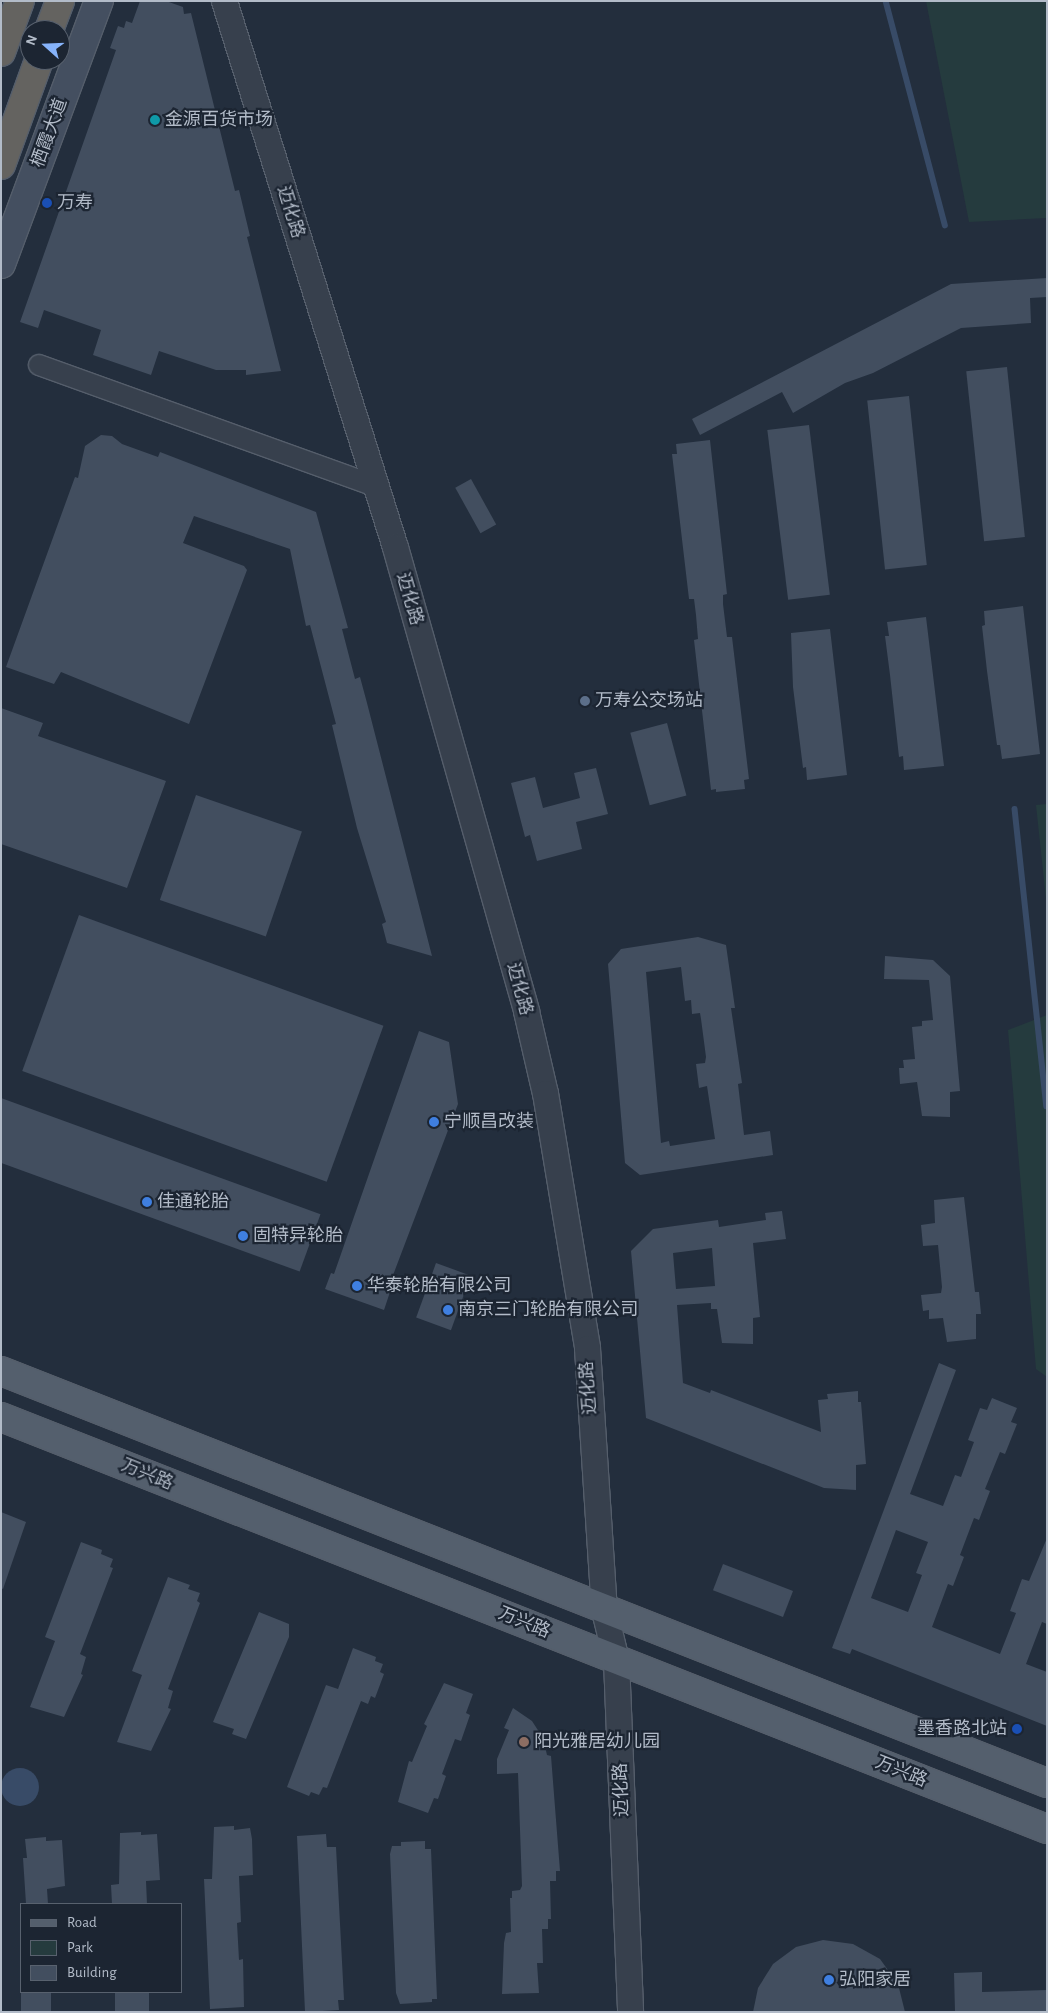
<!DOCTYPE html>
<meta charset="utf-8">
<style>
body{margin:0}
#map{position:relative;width:1048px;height:2013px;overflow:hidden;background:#232e3d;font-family:"Alegreya Sans","Noto Sans SC",sans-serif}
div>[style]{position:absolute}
.green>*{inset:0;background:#253b3e}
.water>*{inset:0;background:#384b67}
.round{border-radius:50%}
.stream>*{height:5.5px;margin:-2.75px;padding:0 2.75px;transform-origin:2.75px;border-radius:2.75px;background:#384b67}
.building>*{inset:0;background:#424e5f;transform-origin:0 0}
.roads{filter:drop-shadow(1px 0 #555e6b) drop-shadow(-1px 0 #555e6b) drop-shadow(0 1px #555e6b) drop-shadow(0 -1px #555e6b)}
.minor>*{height:20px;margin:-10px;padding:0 10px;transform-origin:10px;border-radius:10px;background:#37404d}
.tertiary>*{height:25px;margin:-12.5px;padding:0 12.5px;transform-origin:12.5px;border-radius:12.5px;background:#37404d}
.secondary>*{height:28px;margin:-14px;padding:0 14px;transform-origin:14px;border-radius:14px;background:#444f60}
.primary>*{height:28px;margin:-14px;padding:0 14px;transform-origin:14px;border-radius:14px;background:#545f6d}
.trunk>*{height:28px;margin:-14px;padding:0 14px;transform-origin:14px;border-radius:14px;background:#646360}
.dots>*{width:14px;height:14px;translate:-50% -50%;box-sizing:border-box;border:2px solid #1c2532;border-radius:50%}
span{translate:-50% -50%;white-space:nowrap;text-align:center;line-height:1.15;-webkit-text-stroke:4.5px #1c2532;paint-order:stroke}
.poi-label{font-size:18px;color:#b2bbc8}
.left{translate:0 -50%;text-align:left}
.right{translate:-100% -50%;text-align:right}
.street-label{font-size:18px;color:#b2bbc8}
.frame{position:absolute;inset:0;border:2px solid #b2bbc8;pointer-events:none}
.legend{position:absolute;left:20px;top:1903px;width:162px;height:90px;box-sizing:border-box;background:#1c2532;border:1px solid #58616e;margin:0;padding:6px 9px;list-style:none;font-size:15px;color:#b2bbc8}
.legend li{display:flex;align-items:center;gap:10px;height:25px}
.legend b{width:25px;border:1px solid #58616e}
.north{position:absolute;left:20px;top:20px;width:50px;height:50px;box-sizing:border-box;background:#1c2532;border:1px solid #58616e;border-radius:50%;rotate:290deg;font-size:14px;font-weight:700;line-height:20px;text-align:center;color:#b2bbc8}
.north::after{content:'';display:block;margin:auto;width:18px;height:22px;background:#86b3fa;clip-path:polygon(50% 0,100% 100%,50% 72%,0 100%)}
</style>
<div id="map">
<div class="green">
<i style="clip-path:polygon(926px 1px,1047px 1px,1047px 218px,969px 222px)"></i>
<i style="clip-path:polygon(1047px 804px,1047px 899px,1046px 899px,1036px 805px)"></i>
<i style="clip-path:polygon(1047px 1015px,1047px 1377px,1036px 1369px,1008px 1030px)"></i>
</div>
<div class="water">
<i class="round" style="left:1px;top:1768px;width:38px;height:38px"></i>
</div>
<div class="stream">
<i style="left:886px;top:1px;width:232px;rotate:75.2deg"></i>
<i style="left:1015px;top:809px;width:299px;rotate:83.9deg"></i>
</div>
<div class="building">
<i style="clip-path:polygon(140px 1px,166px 1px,183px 7px,184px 14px,191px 13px,235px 191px,239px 190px,250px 236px,247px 237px,281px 371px,246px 375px,246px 370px,216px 370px,159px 351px,151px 375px,93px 355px,101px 330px,44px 310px,38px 328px,20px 322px,116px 50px,110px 48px,118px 26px,124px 28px,126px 21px,132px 23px)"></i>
<i style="clip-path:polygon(1047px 278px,1047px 297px,1030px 298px,1031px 323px,961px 328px,873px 373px,845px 383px,793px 413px,782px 392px,700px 435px,692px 419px,951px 284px)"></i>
<i style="left:1007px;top:367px;width:171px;height:41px;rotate:84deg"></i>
<i style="left:909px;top:396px;width:170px;height:42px;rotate:84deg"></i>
<i style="left:809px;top:425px;width:171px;height:42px;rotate:83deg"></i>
<i style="clip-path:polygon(101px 435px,112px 436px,122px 444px,158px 457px,160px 452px,316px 512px,348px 628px,342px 629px,355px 679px,360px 677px,367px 703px,432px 956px,387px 943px,382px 924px,386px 922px,357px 828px,332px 725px,336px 724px,310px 625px,306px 626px,290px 549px,194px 516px,183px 543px,244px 566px,247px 570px,189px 724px,61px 672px,54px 684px,6px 667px,75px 477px,78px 478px,85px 446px)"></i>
<i style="clip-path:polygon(710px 440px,727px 594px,723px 595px,723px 604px,727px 637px,732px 637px,749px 779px,744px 780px,745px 789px,716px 792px,716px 789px,711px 790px,694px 640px,698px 639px,696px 615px,694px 599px,689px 599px,672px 454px,677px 454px,676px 444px)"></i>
<i style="left:471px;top:479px;width:52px;height:18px;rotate:61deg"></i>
<i style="clip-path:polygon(1023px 606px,1040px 754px,1002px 759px,1000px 745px,997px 745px,987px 671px,982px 626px,985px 625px,984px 611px)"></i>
<i style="clip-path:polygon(926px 617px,944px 766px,904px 770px,903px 756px,899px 757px,890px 675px,885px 636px,889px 636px,887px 622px)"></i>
<i style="clip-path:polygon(830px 629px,847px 775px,807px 780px,806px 767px,803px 768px,793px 687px,791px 633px)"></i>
<i style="clip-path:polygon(1px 708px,43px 723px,38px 736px,166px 781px,127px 888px,1px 844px)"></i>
<i style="left:667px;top:723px;width:75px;height:38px;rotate:75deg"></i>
<i style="clip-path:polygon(596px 768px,608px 814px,576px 822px,582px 849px,537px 861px,530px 835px,525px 837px,511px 783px,535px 777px,543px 808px,580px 798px,574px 773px)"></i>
<i style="left:196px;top:795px;width:112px;height:111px;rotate:19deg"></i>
<i style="left:79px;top:915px;width:324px;height:166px;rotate:20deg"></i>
<i style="clip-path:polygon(evenodd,698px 937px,726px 945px,735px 1008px,731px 1008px,742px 1083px,738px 1084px,744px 1135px,770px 1131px,773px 1155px,640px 1175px,625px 1163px,608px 964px,621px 949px,698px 937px,681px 967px,685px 1001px,691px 1000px,692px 1014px,700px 1013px,701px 1019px,706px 1057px,705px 1063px,696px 1064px,699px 1088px,707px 1086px,715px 1139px,670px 1146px,669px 1141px,661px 1143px,646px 972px,681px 967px)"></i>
<i style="clip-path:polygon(885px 956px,933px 960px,950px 976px,960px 1091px,950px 1092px,950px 1117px,922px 1116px,917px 1082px,900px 1084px,899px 1068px,904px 1068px,903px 1060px,915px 1059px,912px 1027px,922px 1026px,922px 1021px,933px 1020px,929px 980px,884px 979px)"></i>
<i style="clip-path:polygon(419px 1031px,449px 1042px,458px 1104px,387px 1291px,390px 1292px,384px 1310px,325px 1289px,331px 1273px,334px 1274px)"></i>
<i style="left:1px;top:1098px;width:340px;height:61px;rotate:20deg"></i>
<i style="clip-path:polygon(964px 1197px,975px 1292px,979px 1292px,981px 1314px,976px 1314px,976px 1339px,947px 1342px,943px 1318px,929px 1319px,929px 1310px,923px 1311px,921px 1295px,941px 1293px,942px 1287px,938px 1245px,923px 1246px,921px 1225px,935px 1223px,934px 1200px)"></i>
<i style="clip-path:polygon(evenodd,782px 1211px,786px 1239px,753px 1243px,760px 1317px,753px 1318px,753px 1344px,722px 1343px,717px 1309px,711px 1309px,711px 1303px,677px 1305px,683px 1383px,710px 1393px,711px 1390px,821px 1432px,818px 1400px,828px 1399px,827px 1394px,858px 1391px,858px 1402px,861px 1402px,866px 1464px,856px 1465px,856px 1490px,824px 1488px,646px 1418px,631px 1251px,653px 1229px,718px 1220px,719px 1227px,766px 1220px,765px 1213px,782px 1211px,712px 1248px,715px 1286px,676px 1289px,673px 1253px,712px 1248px)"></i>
<i style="left:436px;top:1263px;width:37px;height:58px;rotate:20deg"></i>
<i style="clip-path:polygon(evenodd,939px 1363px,956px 1370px,910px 1494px,943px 1506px,955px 1475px,961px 1477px,974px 1442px,968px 1440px,980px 1408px,987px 1410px,992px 1398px,1017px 1408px,1011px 1422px,1017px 1424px,1005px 1454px,1000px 1452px,985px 1489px,990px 1491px,979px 1520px,974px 1518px,960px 1555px,964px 1557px,953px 1586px,948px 1584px,932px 1627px,1000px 1654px,1016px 1613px,1010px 1611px,1022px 1579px,1029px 1581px,1047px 1538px,1047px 1624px,1042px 1622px,1026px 1664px,1047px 1672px,1047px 1726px,852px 1649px,850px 1654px,832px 1648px,939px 1363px,896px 1530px,928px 1542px,916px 1573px,922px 1575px,908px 1612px,871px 1598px,896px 1530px)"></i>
<i style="clip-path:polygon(1px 1512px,26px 1522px,3px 1589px,1px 1588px)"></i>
<i style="clip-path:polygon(81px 1542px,102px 1550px,101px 1554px,113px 1559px,110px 1567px,113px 1568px,80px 1654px,86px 1657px,81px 1674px,83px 1675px,64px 1717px,30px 1707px,55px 1641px,45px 1637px)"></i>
<i style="left:723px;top:1564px;width:75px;height:28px;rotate:21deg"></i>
<i style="clip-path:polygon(168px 1577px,190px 1585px,188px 1589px,200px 1593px,197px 1601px,200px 1603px,168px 1689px,173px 1691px,168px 1708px,171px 1709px,151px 1751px,117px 1742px,142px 1675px,132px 1671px)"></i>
<i style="clip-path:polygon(259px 1612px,289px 1624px,289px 1637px,246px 1739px,232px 1734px,234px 1729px,213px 1722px)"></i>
<i style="clip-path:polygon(353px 1648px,376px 1657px,375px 1661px,383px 1664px,380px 1672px,384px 1674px,375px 1698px,371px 1696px,368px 1704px,361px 1701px,327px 1788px,323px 1787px,319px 1795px,311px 1792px,309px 1796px,287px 1787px,326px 1685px,338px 1689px)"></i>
<i style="clip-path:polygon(444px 1683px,473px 1694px,466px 1713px,470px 1715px,461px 1741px,455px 1739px,442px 1774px,446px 1776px,438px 1799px,434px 1798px,428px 1813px,398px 1802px,409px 1761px,412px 1762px,427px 1726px,424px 1724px)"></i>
<i style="clip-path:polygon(513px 1708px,532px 1721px,543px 1738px,547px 1755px,551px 1756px,560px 1871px,556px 1871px,556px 1881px,550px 1881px,551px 1919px,548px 1919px,548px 1929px,542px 1929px,543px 1963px,537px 1963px,539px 1993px,502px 1994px,504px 1943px,506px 1933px,511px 1932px,510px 1898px,512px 1898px,512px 1891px,520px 1890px,522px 1886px,518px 1773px,497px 1774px,497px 1759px,509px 1730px,504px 1728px)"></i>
<i style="clip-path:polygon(234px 1826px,234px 1830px,250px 1828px,252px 1839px,253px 1875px,239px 1876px,241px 1922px,237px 1923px,239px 1960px,243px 1959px,244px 2007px,210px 2009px,204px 1879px,212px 1879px,214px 1827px)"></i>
<i style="clip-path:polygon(141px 1832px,141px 1835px,157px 1834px,160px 1880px,146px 1881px,147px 1904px,112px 1904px,111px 1885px,119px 1884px,120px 1833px)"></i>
<i style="clip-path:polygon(326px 1834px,327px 1847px,336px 1847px,344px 2000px,338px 2000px,339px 2010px,305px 2012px,297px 1836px)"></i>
<i style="clip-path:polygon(46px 1837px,46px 1841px,62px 1840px,65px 1886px,47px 1889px,48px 1904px,26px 1904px,23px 1858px,27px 1858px,25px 1839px)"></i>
<i style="clip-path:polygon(425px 1841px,425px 1849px,431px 1849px,437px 1999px,432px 1999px,432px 2002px,400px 2004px,396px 1993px,390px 1854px,392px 1846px,401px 1846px,401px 1842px)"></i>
<i style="clip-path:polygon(823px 1940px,853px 1944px,880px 1959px,898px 1984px,905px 2012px,753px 2012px,758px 1988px,773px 1964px,796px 1947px)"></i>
<i style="clip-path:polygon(982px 1972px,982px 1992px,1047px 1990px,1047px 2012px,955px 2012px,954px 1973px)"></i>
<i style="left:21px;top:1992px;width:30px;height:20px"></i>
<i style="left:115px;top:1992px;width:34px;height:20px"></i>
</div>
<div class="roads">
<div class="minor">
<i style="left:39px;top:365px;width:359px;rotate:19.8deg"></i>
</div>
<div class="tertiary">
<i style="left:224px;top:1px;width:572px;rotate:72.61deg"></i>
<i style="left:395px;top:547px;width:482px;rotate:74.2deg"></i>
<i style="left:526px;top:1011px;width:84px;rotate:77deg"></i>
<i style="left:545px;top:1093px;width:258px;rotate:80.6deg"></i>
<i style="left:587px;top:1348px;width:263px;rotate:86.3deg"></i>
<i style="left:604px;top:1610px;width:51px;rotate:76.5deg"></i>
<i style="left:616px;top:1660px;width:352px;rotate:87.7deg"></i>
</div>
<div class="secondary">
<i style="left:1px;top:264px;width:281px;rotate:-69.6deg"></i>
</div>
<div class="primary">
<i style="left:1px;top:1371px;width:1124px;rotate:21.5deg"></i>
<i style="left:1px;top:1417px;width:1124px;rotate:21.5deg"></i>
</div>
<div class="trunk">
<i style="left:49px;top:30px;width:31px;rotate:-69deg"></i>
<i style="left:1px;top:52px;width:54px;rotate:-69.6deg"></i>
<i style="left:1px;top:165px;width:112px;rotate:-70.1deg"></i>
</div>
</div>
<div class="dots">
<i style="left:155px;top:120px;background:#0f9aa8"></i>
<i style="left:47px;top:203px;background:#1a4fb4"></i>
<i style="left:585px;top:701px;background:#5c6f8a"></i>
<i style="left:434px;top:1122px;background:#3f7fe0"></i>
<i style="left:147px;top:1202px;background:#3f7fe0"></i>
<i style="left:243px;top:1236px;background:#3f7fe0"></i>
<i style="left:357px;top:1286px;background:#3f7fe0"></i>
<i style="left:448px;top:1310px;background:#3f7fe0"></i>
<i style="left:1017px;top:1729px;background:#1a4fb4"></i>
<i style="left:524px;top:1742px;background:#8d6e63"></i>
<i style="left:829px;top:1980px;background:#3f7fe0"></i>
</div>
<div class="poi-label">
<span class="left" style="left:165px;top:120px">金源百货市场</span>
<span class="left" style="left:57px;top:203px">万寿</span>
<span class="left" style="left:595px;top:701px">万寿公交场站</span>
<span class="left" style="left:444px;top:1122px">宁顺昌改装</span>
<span class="left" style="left:157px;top:1202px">佳通轮胎</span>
<span class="left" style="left:253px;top:1236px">固特异轮胎</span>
<span class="left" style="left:367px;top:1286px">华泰轮胎有限公司</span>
<span class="left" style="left:458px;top:1310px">南京三门轮胎有限公司</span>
<span class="right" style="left:1007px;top:1729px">墨香路北站</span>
<span class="left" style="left:534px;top:1742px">阳光雅居幼儿园</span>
<span class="left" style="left:839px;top:1980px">弘阳家居</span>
</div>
<div class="street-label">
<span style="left:50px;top:133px;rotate:-70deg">栖霞大道</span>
<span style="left:290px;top:212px;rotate:73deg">迈化路</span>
<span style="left:409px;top:599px;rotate:74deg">迈化路</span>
<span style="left:519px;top:989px;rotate:75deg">迈化路</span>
<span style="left:589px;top:1388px;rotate:-94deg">迈化路</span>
<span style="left:147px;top:1475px;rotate:22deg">万兴路</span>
<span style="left:524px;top:1623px;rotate:22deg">万兴路</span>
<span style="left:901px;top:1772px;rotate:22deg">万兴路</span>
<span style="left:622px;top:1790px;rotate:-92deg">迈化路</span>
</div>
<div class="frame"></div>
<ul class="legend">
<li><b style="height:6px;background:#545f6d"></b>Road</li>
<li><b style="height:14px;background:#253b3e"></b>Park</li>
<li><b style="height:14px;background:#424e5f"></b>Building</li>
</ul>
<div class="north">N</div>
</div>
